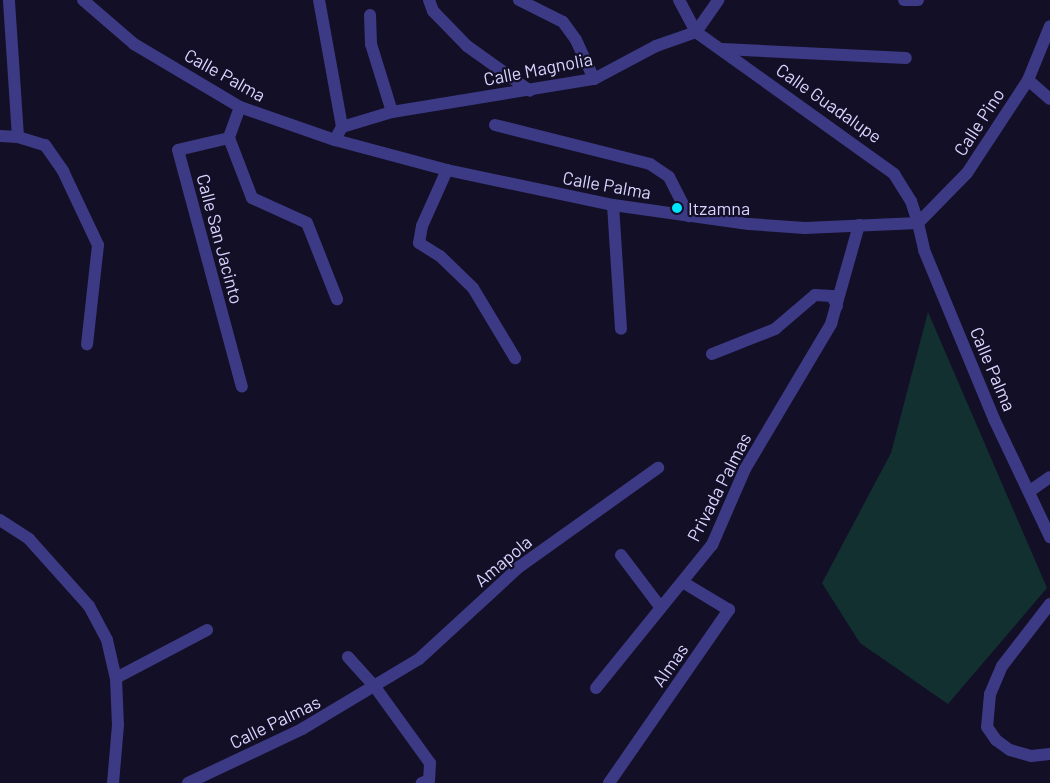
<!DOCTYPE html>
<style>
body{margin:0}
#map{position:relative;width:1050px;height:783px;overflow:hidden;background:#130f26;font-family:Barlow,sans-serif}
div>[style]{position:absolute}
.green>*{inset:0;background:#12302f}
.minor>*{height:12px;margin:-6px;padding:0 6px;transform-origin:6px;border-radius:6px;background:#3d3a85}
.dots>*{width:14px;height:14px;translate:-50% -50%;box-sizing:border-box;border:2px solid #130f26;border-radius:50%}
span{translate:-50% -50%;white-space:nowrap;text-align:center;line-height:1.15;-webkit-text-stroke:4.5px #130f26;paint-order:stroke}
.street-label{font-size:18px;color:#d9d4ff}
.poi-label{font-size:18px;color:#d9d4ff}
.left{translate:0 -50%;text-align:left}
</style>
<div id="map">
<div class="green">
<i style="clip-path:polygon(928px 312px,1047px 588px,948px 704px,860px 643px,822px 583px,891px 453px)"></i>
</div>
<div class="minor">
<i style="left:83px;top:0;width:67px;rotate:40.8deg"></i>
<i style="left:134px;top:44px;width:123px;rotate:30.7deg"></i>
<i style="left:240px;top:107px;width:101px;rotate:19.2deg"></i>
<i style="left:335px;top:140px;width:116px;rotate:15deg"></i>
<i style="left:447px;top:170px;width:170px;rotate:11.9deg"></i>
<i style="left:613px;top:205px;width:137px;rotate:8deg"></i>
<i style="left:749px;top:224px;width:56px;rotate:4.1deg"></i>
<i style="left:805px;top:228px;width:113px;rotate:-2.5deg"></i>
<i style="left:918px;top:223px;width:28px;rotate:77deg"></i>
<i style="left:924px;top:250px;width:183px;rotate:67.5deg"></i>
<i style="left:994px;top:419px;width:131px;rotate:64.6deg"></i>
<i style="left:319px;top:0;width:129px;rotate:79.7deg"></i>
<i style="left:342px;top:127px;width:8px;rotate:120deg"></i>
<i style="left:429px;top:0;width:12px;rotate:70deg"></i>
<i style="left:433px;top:11px;width:49px;rotate:45.8deg"></i>
<i style="left:467px;top:46px;width:77px;rotate:35.5deg"></i>
<i style="left:519px;top:0;width:49px;rotate:26.6deg"></i>
<i style="left:563px;top:22px;width:22px;rotate:54deg"></i>
<i style="left:576px;top:40px;width:43px;rotate:65.2deg"></i>
<i style="left:679px;top:0;width:36px;rotate:62deg"></i>
<i style="left:696px;top:32px;width:244px;rotate:35.6deg"></i>
<i style="left:894px;top:174px;width:32px;rotate:58deg"></i>
<i style="left:911px;top:201px;width:23px;rotate:72deg"></i>
<i style="left:918px;top:223px;width:70px;rotate:-45.6deg"></i>
<i style="left:967px;top:173px;width:111px;rotate:-56.7deg"></i>
<i style="left:1028px;top:80px;width:58px;rotate:-67.8deg"></i>
<i style="left:904px;top:0;width:14px"></i>
<i style="left:370px;top:15px;width:29px;rotate:88deg"></i>
<i style="left:371px;top:44px;width:71px;rotate:72.8deg"></i>
<i style="left:722px;top:49px;width:184px;rotate:2.8deg"></i>
<i style="left:1028px;top:80px;width:29px;rotate:41deg"></i>
<i style="left:240px;top:107px;width:33px;rotate:110deg"></i>
<i style="left:229px;top:138px;width:64px;rotate:69deg"></i>
<i style="left:252px;top:198px;width:60px;rotate:24.4deg"></i>
<i style="left:307px;top:223px;width:82px;rotate:68.5deg"></i>
<i style="left:495px;top:125px;width:160px;rotate:14.1deg"></i>
<i style="left:650px;top:164px;width:23px;rotate:34deg"></i>
<i style="left:669px;top:177px;width:44px;rotate:62.9deg"></i>
<i style="left:342px;top:127px;width:52px;rotate:-16.7deg"></i>
<i style="left:392px;top:112px;width:205px;rotate:-9.3deg"></i>
<i style="left:594px;top:79px;width:70px;rotate:-28deg"></i>
<i style="left:656px;top:46px;width:42px;rotate:-19.3deg"></i>
<i style="left:696px;top:32px;width:39px;rotate:-55deg"></i>
<i style="left:0;top:136px;width:18px;rotate:3deg"></i>
<i style="left:18px;top:137px;width:137px;rotate:-93.8deg"></i>
<i style="left:18px;top:137px;width:28px;rotate:17deg"></i>
<i style="left:45px;top:145px;width:32px;rotate:55deg"></i>
<i style="left:63px;top:171px;width:82px;rotate:64.7deg"></i>
<i style="left:98px;top:245px;width:100px;rotate:96.3deg"></i>
<i style="left:229px;top:138px;width:52px;rotate:166.8deg"></i>
<i style="left:178px;top:150px;width:245px;rotate:74.9deg"></i>
<i style="left:447px;top:170px;width:61px;rotate:114.1deg"></i>
<i style="left:422px;top:226px;width:17px;rotate:100deg"></i>
<i style="left:419px;top:243px;width:25px;rotate:32deg"></i>
<i style="left:440px;top:256px;width:46px;rotate:44.1deg"></i>
<i style="left:473px;top:288px;width:82px;rotate:59deg"></i>
<i style="left:613px;top:205px;width:124px;rotate:86.3deg"></i>
<i style="left:712px;top:354px;width:68px;rotate:-21.6deg"></i>
<i style="left:775px;top:329px;width:52px;rotate:-40.4deg"></i>
<i style="left:815px;top:295px;width:17px;rotate:3deg"></i>
<i style="left:832px;top:296px;width:11px;rotate:63deg"></i>
<i style="left:1030px;top:491px;width:24px;rotate:-35deg"></i>
<i style="left:0;top:520px;width:35px;rotate:33deg"></i>
<i style="left:29px;top:539px;width:90px;rotate:48.2deg"></i>
<i style="left:89px;top:606px;width:38px;rotate:62deg"></i>
<i style="left:107px;top:640px;width:39px;rotate:77deg"></i>
<i style="left:116px;top:678px;width:47px;rotate:87.6deg"></i>
<i style="left:118px;top:725px;width:58px;rotate:94.9deg"></i>
<i style="left:621px;top:555px;width:66px;rotate:53deg"></i>
<i style="left:1050px;top:604px;width:78px;rotate:127.7deg"></i>
<i style="left:1002px;top:666px;width:30px;rotate:113deg"></i>
<i style="left:990px;top:694px;width:33px;rotate:95deg"></i>
<i style="left:987px;top:727px;width:16px;rotate:55deg"></i>
<i style="left:996px;top:740px;width:17px;rotate:36deg"></i>
<i style="left:1010px;top:750px;width:22px;rotate:16deg"></i>
<i style="left:1031px;top:756px;width:19px;rotate:-6deg"></i>
<i style="left:348px;top:657px;width:40px;rotate:48deg"></i>
<i style="left:375px;top:687px;width:94px;rotate:54.1deg"></i>
<i style="left:430px;top:763px;width:17px;rotate:93deg"></i>
<i style="left:429px;top:780px;width:8px;rotate:157deg"></i>
<i style="left:116px;top:678px;width:103px;rotate:-27.8deg"></i>
<i style="left:596px;top:688px;width:184px;rotate:-51deg"></i>
<i style="left:712px;top:545px;width:83px;rotate:-66.5deg"></i>
<i style="left:745px;top:469px;width:169px;rotate:-59.3deg"></i>
<i style="left:831px;top:324px;width:103px;rotate:-74.2deg"></i>
<i style="left:188px;top:783px;width:126px;rotate:-25.3deg"></i>
<i style="left:302px;top:729px;width:136px;rotate:-30.9deg"></i>
<i style="left:419px;top:659px;width:136px;rotate:-42.6deg"></i>
<i style="left:519px;top:567px;width:171px;rotate:-35.5deg"></i>
<i style="left:609px;top:783px;width:211px;rotate:-55.3deg"></i>
<i style="left:729px;top:610px;width:52px;rotate:-149deg"></i>
</div>
<div class="dots">
<i style="left:677px;top:208px;background:#00e5ff"></i>
</div>
<div class="street-label">
<span style="left:538px;top:69px;rotate:-11deg">Calle Magnolia</span>
<span style="left:225px;top:75px;rotate:29deg">Calle Palma</span>
<span style="left:829px;top:103px;rotate:35deg">Calle Guadalupe</span>
<span style="left:979px;top:122px;rotate:-57deg">Calle Pino</span>
<span style="left:607px;top:185px;rotate:10deg">Calle Palma</span>
<span style="left:220px;top:239px;rotate:75deg">Calle San Jacinto</span>
<span style="left:993px;top:369px;rotate:67deg">Calle Palma</span>
<span style="left:719px;top:487px;rotate:-63deg">Privada Palmas</span>
<span style="left:503px;top:561px;rotate:-40deg">Amapola</span>
<span style="left:670px;top:665px;rotate:-55deg">Almas</span>
<span style="left:275px;top:722px;rotate:-26deg">Calle Palmas</span>
</div>
<div class="poi-label">
<span class="left" style="left:688px;top:208px">Itzamna</span>
</div>
</div>
